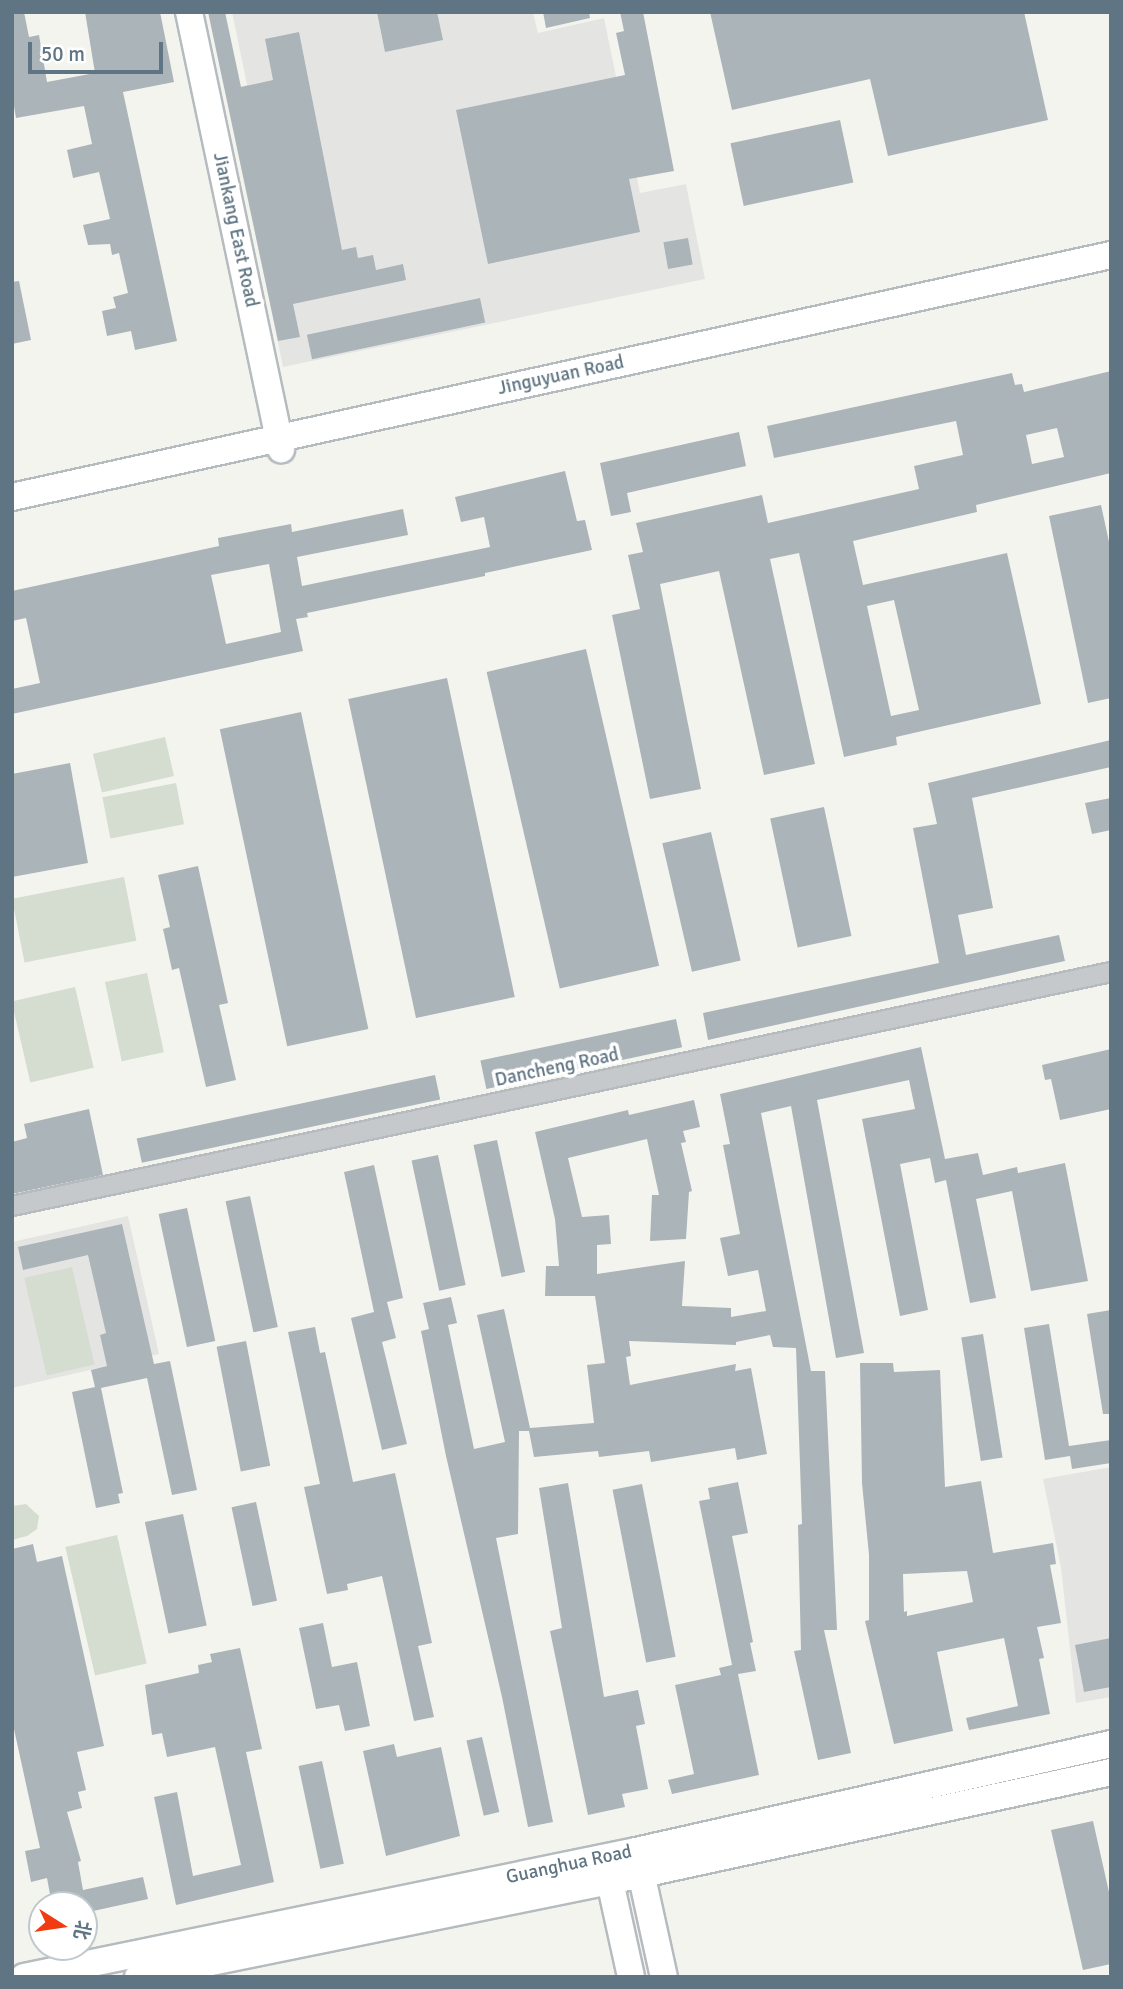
<!DOCTYPE html>
<meta charset="utf-8">
<style>
body{margin:0}
#map{position:relative;width:1123px;height:1989px;overflow:hidden;background:#f4f4ef;font-family:Signika,"Noto Sans SC",sans-serif}
div>[style]{position:absolute}
.built>*{inset:0;background:#e4e5e3}
.green>*{inset:0;background:#d5dcd0;transform-origin:0 0}
.building>*{inset:0;background:#abb4b8;transform-origin:0 0}
.roads{filter:drop-shadow(2px 0 #b5bbbf) drop-shadow(-2px 0 #b5bbbf) drop-shadow(0 2px #b5bbbf) drop-shadow(0 -2px #b5bbbf)}
.street>*{height:18px;margin:-9px;padding:0 9px;transform-origin:9px;border-radius:9px;background:#c6c9cc}
.secondary>*{height:26px;margin:-13px;padding:0 13px;transform-origin:13px;border-radius:13px;background:#fff}
span{translate:-50% -50%;white-space:nowrap;text-align:center;line-height:1.15;-webkit-text-stroke:7px #fff;paint-order:stroke}
.street-label{font-size:19px;color:#607583}
.frame{position:absolute;inset:0;border:14px solid #607583;pointer-events:none}
.north{position:absolute;left:28px;top:1891px;width:70px;height:70px;box-sizing:border-box;background:#fff;border:2px solid #bfc8cd;border-radius:50%;rotate:102deg;font-size:19px;font-weight:700;line-height:28px;text-align:center;color:#607583}
.north::after{content:'';display:block;margin:auto;width:24px;height:32px;background:#f13b12;clip-path:polygon(50% 0,100% 100%,50% 72%,0 100%)}
.scale{position:absolute;left:28px;top:42px;width:135px;height:32px;box-sizing:border-box;border:4px solid #607583;border-top:0;padding-left:9px;font-size:21px;line-height:24px;white-space:nowrap;color:#607583;-webkit-text-stroke:5px #fff;paint-order:stroke}
</style>
<div id="map">
<div class="built">
<i style="clip-path:polygon(232px 12px,533px 12px,538px 33px,604px 18px,640px 193px,686px 184px,705px 279px,283px 367px,226px 90px,247px 85px)"></i>
<i style="clip-path:polygon(128px 1216px,159px 1354px,12px 1388px,12px 1242px)"></i>
<i style="clip-path:polygon(1111px 1467px,1111px 1697px,1076px 1703px,1061px 1568px,1043px 1479px)"></i>
</div>
<div class="green">
<i style="left:165px;top:737px;width:40px;height:74px;rotate:77deg"></i>
<i style="left:176px;top:783px;width:42px;height:75px;rotate:79deg"></i>
<i style="left:124px;top:877px;width:65px;height:114px;rotate:79deg"></i>
<i style="left:147px;top:973px;width:81px;height:43px;rotate:78deg"></i>
<i style="left:75px;top:987px;width:83px;height:65px;rotate:77deg"></i>
<i style="left:72px;top:1267px;width:100px;height:49px;rotate:77deg"></i>
<i style="clip-path:polygon(26px 1504px,39px 1516px,37px 1529px,27px 1536px,12px 1540px,12px 1506px)"></i>
<i style="left:117px;top:1535px;width:132px;height:53px;rotate:77deg"></i>
</div>
<div class="building">
<i style="clip-path:polygon(12px 12px,24px 12px,29px 37px,39px 35px,47px 82px,95px 73px,85px 12px,160px 12px,174px 82px,123px 92px,177px 341px,135px 350px,131px 331px,107px 336px,102px 311px,116px 308px,113px 297px,128px 293px,119px 253px,112px 255px,110px 244px,88px 245px,83px 225px,110px 219px,99px 172px,73px 178px,67px 150px,92px 144px,84px 106px,16px 118px,12px 94px)"></i>
<i style="clip-path:polygon(208px 12px,225px 12px,241px 87px,273px 80px,265px 39px,299px 32px,342px 250px,356px 247px,358px 258px,373px 255px,376px 270px,403px 264px,406px 280px,293px 304px,300px 337px,278px 341px)"></i>
<i style="clip-path:polygon(377px 12px,437px 12px,443px 40px,385px 52px)"></i>
<i style="clip-path:polygon(543px 12px,589px 12px,590px 18px,546px 28px)"></i>
<i style="clip-path:polygon(620px 12px,643px 12px,674px 171px,629px 179px,640px 232px,488px 264px,456px 110px,625px 75px,616px 33px,624px 31px)"></i>
<i style="clip-path:polygon(710px 12px,1024px 12px,1048px 120px,888px 156px,870px 79px,732px 110px)"></i>
<i style="left:840px;top:120px;width:64px;height:112px;rotate:78deg"></i>
<i style="left:688px;top:238px;width:27px;height:25px;rotate:80deg"></i>
<i style="clip-path:polygon(19px 281px,31px 340px,12px 344px,12px 282px)"></i>
<i style="left:480px;top:298px;width:25px;height:177px;rotate:78deg"></i>
<i style="clip-path:polygon(evenodd,1111px 371px,1111px 473px,976px 505px,977px 512px,853px 541px,863px 585px,1007px 553px,1041px 704px,896px 737px,897px 745px,844px 757px,799px 553px,770px 559px,815px 764px,764px 775px,719px 571px,660px 584px,701px 789px,650px 799px,612px 615px,640px 609px,628px 555px,643px 552px,636px 523px,762px 495px,768px 523px,919px 489px,914px 466px,963px 455px,956px 421px,774px 458px,767px 426px,1012px 373px,1015px 385px,1022px 384px,1024px 392px,1111px 371px,1057px 428px,1064px 457px,1032px 464px,1026px 435px,1057px 428px,1111px 371px,894px 600px,919px 710px,891px 716px,867px 606px,894px 600px)"></i>
<i style="clip-path:polygon(739px 432px,746px 466px,627px 493px,631px 512px,611px 516px,600px 463px)"></i>
<i style="clip-path:polygon(evenodd,565px 471px,577px 521px,585px 520px,592px 550px,485px 573px,485px 576px,307px 613px,308px 617px,296px 619px,303px 651px,12px 714px,12px 689px,40px 683px,26px 618px,12px 621px,12px 591px,219px 546px,218px 538px,291px 524px,292px 532px,403px 509px,408px 535px,297px 557px,302px 586px,490px 547px,484px 517px,461px 522px,455px 497px,565px 471px,269px 564px,281px 632px,226px 644px,211px 575px,269px 564px)"></i>
<i style="clip-path:polygon(1101px 505px,1111px 551px,1111px 698px,1088px 703px,1049px 516px)"></i>
<i style="left:586px;top:649px;width:325px;height:102px;rotate:77deg"></i>
<i style="left:447px;top:678px;width:326px;height:101px;rotate:78deg"></i>
<i style="left:301px;top:712px;width:324px;height:83px;rotate:78deg"></i>
<i style="clip-path:polygon(1111px 740px,1111px 767px,972px 798px,993px 908px,958px 915px,966px 955px,1059px 935px,1065px 961px,708px 1040px,703px 1013px,939px 963px,913px 828px,937px 824px,928px 783px)"></i>
<i style="clip-path:polygon(70px 763px,88px 863px,12px 877px,12px 774px)"></i>
<i style="clip-path:polygon(1111px 798px,1111px 830px,1092px 834px,1085px 803px)"></i>
<i style="left:824px;top:807px;width:132px;height:55px;rotate:78deg"></i>
<i style="left:711px;top:832px;width:132px;height:50px;rotate:77deg"></i>
<i style="clip-path:polygon(198px 866px,228px 1003px,219px 1005px,236px 1080px,206px 1087px,179px 968px,172px 970px,163px 929px,170px 927px,158px 875px)"></i>
<i style="left:676px;top:1019px;width:29px;height:200px;rotate:78deg"></i>
<i style="clip-path:polygon(921px 1047px,945px 1159px,978px 1153px,983px 1175px,1017px 1167px,1018px 1173px,1065px 1163px,1088px 1281px,1031px 1291px,1012px 1191px,976px 1199px,996px 1298px,970px 1303px,946px 1180px,935px 1183px,930px 1158px,900px 1164px,928px 1310px,900px 1316px,862px 1119px,915px 1109px,909px 1080px,817px 1100px,864px 1353px,836px 1358px,791px 1106px,761px 1113px,811px 1371px,825px 1371px,837px 1630px,824px 1630px,851px 1753px,818px 1760px,794px 1651px,801px 1650px,798px 1525px,802px 1524px,796px 1348px,773px 1347px,770px 1335px,736px 1342px,736px 1345px,629px 1341px,631px 1356px,626px 1357px,630px 1385px,736px 1364px,735px 1371px,751px 1368px,767px 1454px,737px 1460px,735px 1448px,651px 1462px,649px 1451px,599px 1457px,598px 1451px,534px 1457px,529px 1431px,519px 1431px,518px 1534px,496px 1538px,553px 1822px,528px 1827px,502px 1697px,446px 1456px,421px 1331px,429px 1329px,423px 1303px,451px 1297px,457px 1323px,448px 1325px,474px 1449px,505px 1442px,477px 1315px,504px 1309px,530px 1428px,594px 1423px,587px 1365px,605px 1363px,595px 1296px,545px 1296px,546px 1266px,559px 1266px,555px 1219px,535px 1132px,628px 1110px,629px 1115px,694px 1100px,700px 1127px,683px 1131px,686px 1142px,681px 1143px,692px 1191px,689px 1192px,686px 1239px,650px 1241px,652px 1195px,659px 1195px,647px 1139px,568px 1158px,582px 1217px,609px 1215px,611px 1244px,597px 1245px,597px 1274px,685px 1261px,682px 1306px,731px 1308px,731px 1317px,766px 1311px,758px 1270px,728px 1276px,720px 1238px,740px 1234px,723px 1145px,730px 1144px,720px 1094px)"></i>
<i style="clip-path:polygon(1111px 1049px,1111px 1109px,1060px 1120px,1051px 1079px,1045px 1080px,1042px 1065px)"></i>
<i style="left:435px;top:1075px;width:25px;height:305px;rotate:78deg"></i>
<i style="clip-path:polygon(89px 1109px,103px 1175px,12px 1194px,12px 1142px,27px 1138px,24px 1124px)"></i>
<i style="left:497px;top:1140px;width:135px;height:24px;rotate:78deg"></i>
<i style="left:438px;top:1155px;width:133px;height:27px;rotate:78deg"></i>
<i style="clip-path:polygon(374px 1165px,403px 1298px,387px 1302px,396px 1338px,382px 1342px,407px 1444px,382px 1450px,351px 1318px,374px 1312px,344px 1172px)"></i>
<i style="left:250px;top:1196px;width:134px;height:25px;rotate:78deg"></i>
<i style="left:187px;top:1208px;width:136px;height:29px;rotate:78deg"></i>
<i style="clip-path:polygon(122px 1224px,154px 1364px,170px 1361px,197px 1490px,172px 1495px,147px 1378px,101px 1388px,123px 1493px,118px 1494px,120px 1503px,96px 1508px,72px 1392px,95px 1387px,91px 1370px,107px 1366px,100px 1335px,106px 1333px,88px 1255px,23px 1270px,18px 1247px)"></i>
<i style="clip-path:polygon(1111px 1310px,1111px 1414px,1103px 1414px,1087px 1314px)"></i>
<i style="clip-path:polygon(1049px 1324px,1069px 1446px,1111px 1440px,1111px 1463px,1072px 1469px,1070px 1456px,1045px 1460px,1024px 1328px)"></i>
<i style="clip-path:polygon(315px 1327px,320px 1353px,325px 1352px,353px 1482px,395px 1473px,432px 1643px,418px 1646px,434px 1717px,414px 1721px,382px 1576px,347px 1584px,348px 1590px,327px 1594px,304px 1487px,320px 1484px,288px 1332px)"></i>
<i style="left:983px;top:1334px;width:125px;height:22px;rotate:81deg"></i>
<i style="left:246px;top:1341px;width:127px;height:30px;rotate:79deg"></i>
<i style="clip-path:polygon(evenodd,860px 1363px,893px 1363px,894px 1372px,940px 1370px,945px 1487px,981px 1481px,993px 1553px,1053px 1543px,1056px 1564px,1050px 1565px,1061px 1623px,1037px 1627px,1044px 1658px,1039px 1659px,1050px 1714px,969px 1730px,966px 1718px,1018px 1706px,1004px 1638px,937px 1652px,953px 1731px,894px 1744px,865px 1621px,869px 1620px,869px 1555px,862px 1483px,860px 1363px,967px 1571px,973px 1602px,907px 1616px,907px 1611px,904px 1612px,903px 1574px,967px 1571px)"></i>
<i style="clip-path:polygon(738px 1482px,748px 1533px,732px 1536px,753px 1642px,750px 1643px,756px 1671px,738px 1674px,759px 1775px,672px 1794px,668px 1780px,694px 1774px,675px 1685px,721px 1675px,719px 1668px,732px 1665px,699px 1501px,710px 1499px,708px 1488px)"></i>
<i style="clip-path:polygon(568px 1483px,604px 1697px,638px 1690px,645px 1724px,636px 1726px,648px 1789px,622px 1794px,625px 1807px,588px 1815px,550px 1631px,562px 1628px,539px 1488px)"></i>
<i style="left:642px;top:1484px;width:176px;height:30px;rotate:79deg"></i>
<i style="left:256px;top:1502px;width:101px;height:25px;rotate:78deg"></i>
<i style="left:183px;top:1514px;width:114px;height:39px;rotate:78deg"></i>
<i style="clip-path:polygon(33px 1544px,37px 1562px,62px 1556px,104px 1746px,77px 1752px,86px 1790px,78px 1792px,82px 1808px,67px 1812px,81px 1861px,78px 1862px,83px 1890px,143px 1877px,148px 1899px,84px 1913px,84px 1905px,52px 1905px,47px 1878px,31px 1882px,25px 1851px,40px 1848px,12px 1720px,12px 1549px)"></i>
<i style="clip-path:polygon(323px 1623px,332px 1667px,357px 1662px,370px 1726px,345px 1731px,339px 1705px,316px 1709px,299px 1628px)"></i>
<i style="clip-path:polygon(1111px 1638px,1111px 1687px,1084px 1692px,1075px 1645px)"></i>
<i style="clip-path:polygon(240px 1648px,262px 1749px,246px 1752px,274px 1882px,176px 1905px,154px 1797px,177px 1792px,193px 1876px,241px 1865px,215px 1747px,167px 1757px,162px 1733px,152px 1735px,145px 1685px,199px 1673px,198px 1665px,212px 1662px,210px 1654px)"></i>
<i style="left:482px;top:1737px;width:77px;height:16px;rotate:77deg"></i>
<i style="clip-path:polygon(394px 1744px,397px 1757px,441px 1747px,460px 1836px,386px 1856px,363px 1751px)"></i>
<i style="left:322px;top:1761px;width:105px;height:24px;rotate:78deg"></i>
<i style="clip-path:polygon(1093px 1821px,1111px 1901px,1111px 1964px,1083px 1970px,1051px 1830px)"></i>
</div>
<div class="roads">
<div class="street">
<i style="left:12px;top:1206px;width:1124px;rotate:-12.02deg"></i>
</div>
<div class="secondary">
<i style="left:189px;top:12px;width:447px;rotate:78.1deg"></i>
<i style="left:12px;top:497px;width:1125px;rotate:-12.42deg"></i>
<i style="left:638px;top:1859px;width:121px;rotate:77.6deg"></i>
<i style="left:606px;top:1863px;width:117px;rotate:77.6deg"></i>
<i style="left:24px;top:1977px;width:625px;rotate:-11.63deg"></i>
<i style="left:636px;top:1851px;width:487px;rotate:-12.7deg"></i>
<i style="left:138px;top:1977px;width:482px;rotate:-11.5deg"></i>
<i style="left:610px;top:1881px;width:513px;rotate:-12.27deg"></i>
</div>
</div>
<div class="street-label">
<span style="left:235px;top:230px;rotate:78deg">Jiankang East Road</span>
<span style="left:561px;top:376px;rotate:-12deg">Jinguyuan Road</span>
<span style="left:557px;top:1068px;rotate:-12deg">Dancheng Road</span>
<span style="left:569px;top:1865px;rotate:-12deg">Guanghua Road</span>
</div>
<div class="frame"></div>
<div class="north">北</div>
<div class="scale">50 m</div>
</div>
